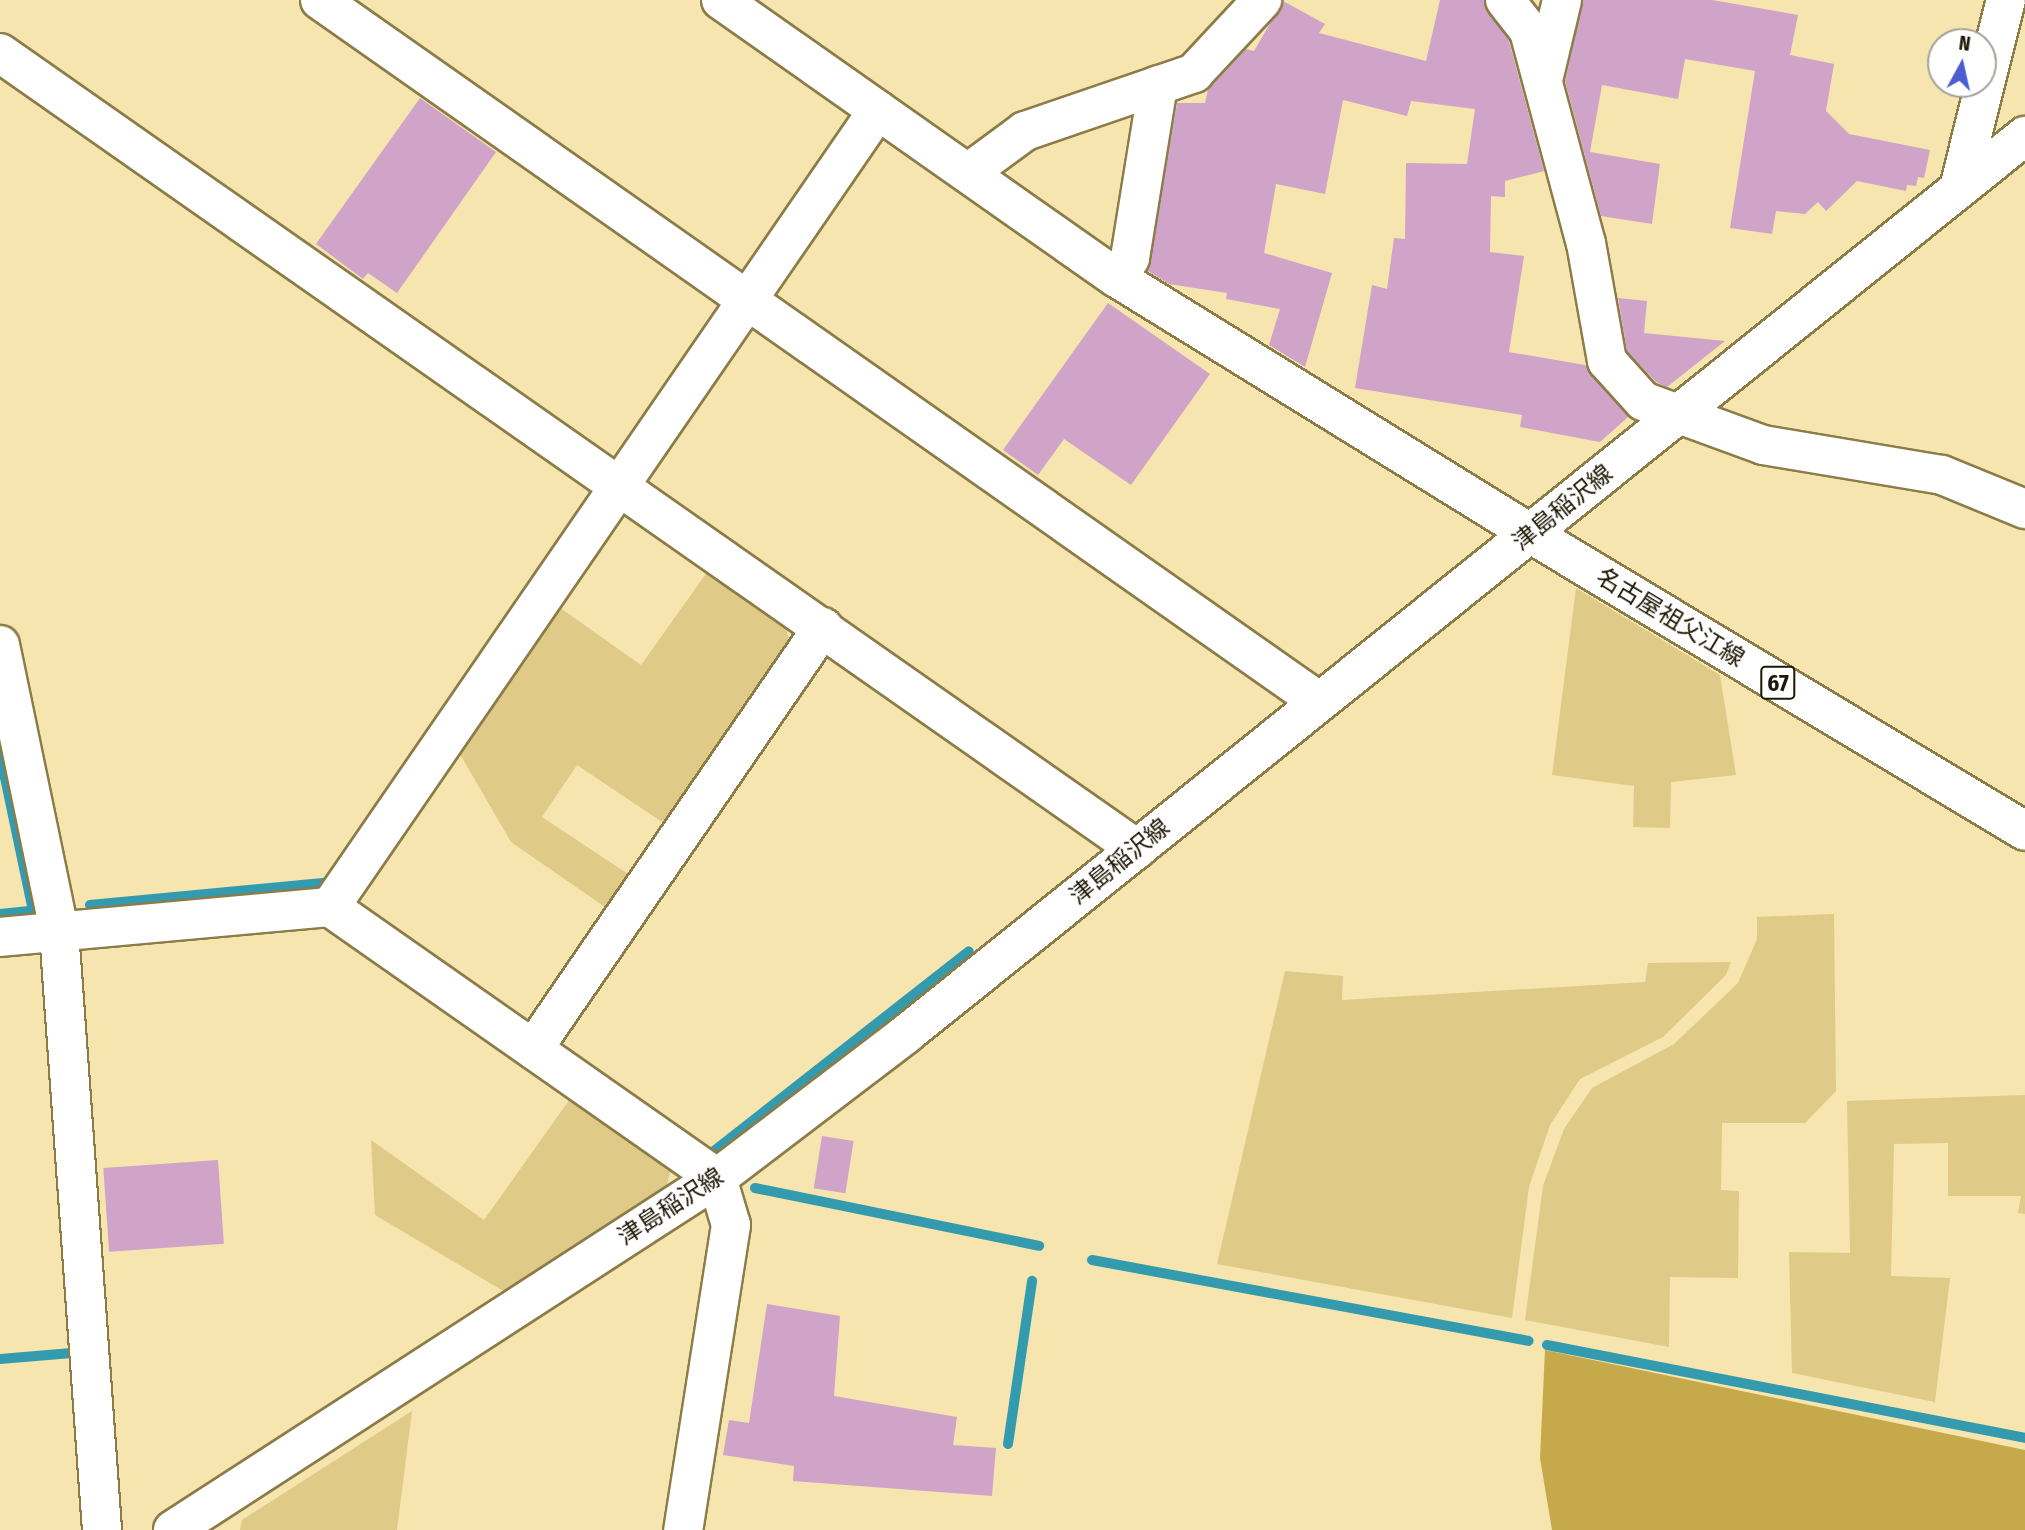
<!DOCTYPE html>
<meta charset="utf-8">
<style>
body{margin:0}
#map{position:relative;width:2025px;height:1530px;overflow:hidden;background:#f6e5ae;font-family:"Fira Sans Condensed","Noto Sans JP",sans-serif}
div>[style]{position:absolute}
.green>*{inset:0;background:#dfca87}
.forest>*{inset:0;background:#c5a94a}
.stream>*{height:10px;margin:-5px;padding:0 5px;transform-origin:5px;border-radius:5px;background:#349aad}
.building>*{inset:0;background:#d0a3c8;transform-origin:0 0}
.roads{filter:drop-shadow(2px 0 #8b7c48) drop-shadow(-2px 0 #8b7c48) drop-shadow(0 2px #8b7c48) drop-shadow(0 -2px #8b7c48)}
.minor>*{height:38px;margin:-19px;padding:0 19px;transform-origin:19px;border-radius:19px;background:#fff}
.major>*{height:38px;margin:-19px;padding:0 19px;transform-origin:19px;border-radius:19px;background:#fff}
span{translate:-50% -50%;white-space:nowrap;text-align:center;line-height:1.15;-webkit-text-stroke:7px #fff;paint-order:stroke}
.shield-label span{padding:2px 5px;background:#fff;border:2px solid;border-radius:5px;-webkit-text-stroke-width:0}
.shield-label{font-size:23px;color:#1d1703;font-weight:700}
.street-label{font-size:24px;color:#1d1703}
.north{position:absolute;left:1927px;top:28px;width:70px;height:70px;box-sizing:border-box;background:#fff;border:2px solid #a5a29a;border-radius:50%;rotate:8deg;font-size:19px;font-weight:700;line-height:28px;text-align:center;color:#1d1703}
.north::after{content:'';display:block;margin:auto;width:24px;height:32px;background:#4c5cd1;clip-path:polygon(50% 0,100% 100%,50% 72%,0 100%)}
</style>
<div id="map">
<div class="green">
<i style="clip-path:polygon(710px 568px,783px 619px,790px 642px,665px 824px,577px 765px,542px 817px,628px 874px,605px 907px,511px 842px,457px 749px,556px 605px,641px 665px)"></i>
<i style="clip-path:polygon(1576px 588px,1720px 675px,1736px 775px,1671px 782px,1670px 828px,1633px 827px,1634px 786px,1552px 775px)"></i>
<i style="clip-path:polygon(1834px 914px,1836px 1091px,1805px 1123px,1722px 1123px,1721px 1190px,1739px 1191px,1738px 1278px,1670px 1277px,1669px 1347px,1525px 1320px,1543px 1186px,1564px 1129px,1592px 1088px,1674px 1044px,1738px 983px,1757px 939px,1757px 917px)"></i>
<i style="clip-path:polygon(1731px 962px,1726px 975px,1663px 1037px,1580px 1079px,1550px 1125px,1529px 1187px,1512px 1318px,1217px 1264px,1285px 971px,1343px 976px,1342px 1000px,1645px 982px,1648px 963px)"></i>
<i style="clip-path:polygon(2025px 1095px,2025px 1214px,2018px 1213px,2021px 1196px,1948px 1196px,1948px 1143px,1894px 1144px,1891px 1276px,1950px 1278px,1935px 1402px,1792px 1373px,1789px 1252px,1850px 1253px,1847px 1101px)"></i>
<i style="clip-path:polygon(570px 1099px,671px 1168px,666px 1189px,505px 1292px,375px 1215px,371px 1140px,484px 1220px)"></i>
<i style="clip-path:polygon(412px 1411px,397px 1530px,240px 1530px,242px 1520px)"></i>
</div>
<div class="forest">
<i style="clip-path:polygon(1545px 1350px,2025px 1450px,2025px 1530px,1552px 1530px,1540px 1458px)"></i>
</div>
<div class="stream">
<i style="left:0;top:754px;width:160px;rotate:78.1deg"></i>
<i style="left:90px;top:905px;width:234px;rotate:-5.4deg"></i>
<i style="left:0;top:914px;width:39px;rotate:-6deg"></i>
<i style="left:701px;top:1149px;width:10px;rotate:37deg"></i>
<i style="left:709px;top:1155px;width:330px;rotate:-38.1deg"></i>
<i style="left:755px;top:1188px;width:290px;rotate:11.5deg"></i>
<i style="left:1092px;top:1260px;width:444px;rotate:10.5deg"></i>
<i style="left:1547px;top:1345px;width:487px;rotate:11deg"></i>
<i style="left:0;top:1359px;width:72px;rotate:-4.8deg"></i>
<i style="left:1008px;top:1444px;width:165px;rotate:-81.6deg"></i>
</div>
<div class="building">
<i style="clip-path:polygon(1440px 0,1484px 0,1509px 41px,1544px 171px,1505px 181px,1505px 197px,1491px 196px,1490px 252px,1524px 256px,1509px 352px,1585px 365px,1628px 417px,1600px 442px,1520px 427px,1522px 415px,1355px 388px,1372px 285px,1387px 289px,1394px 238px,1405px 239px,1406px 163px,1467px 164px,1475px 109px,1411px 101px,1407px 116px,1343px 100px,1325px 194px,1276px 184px,1264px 253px,1332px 273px,1305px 367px,1269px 345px,1280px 309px,1226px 299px,1227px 293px,1169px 284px,1148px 271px,1177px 103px,1205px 103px,1208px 90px,1246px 49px,1254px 51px,1283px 1px,1325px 24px,1319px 33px,1426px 61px)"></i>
<i style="clip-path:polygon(1583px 0,1712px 0,1798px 15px,1790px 55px,1834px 64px,1826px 111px,1849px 134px,1930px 150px,1924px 178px,1918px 177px,1916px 186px,1907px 185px,1906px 191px,1857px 181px,1826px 211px,1818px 202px,1805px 214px,1776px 211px,1772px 234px,1730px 228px,1755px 71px,1685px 59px,1678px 99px,1602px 85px,1590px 152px,1660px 164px,1652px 224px,1601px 216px,1565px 81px)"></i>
<i style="clip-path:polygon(420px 98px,496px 152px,397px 293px,368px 273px,363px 279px,316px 244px)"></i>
<i style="clip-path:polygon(1618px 298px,1647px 301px,1644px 333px,1725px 341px,1667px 387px,1656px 382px,1627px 351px)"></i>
<i style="clip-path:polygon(1108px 303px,1210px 374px,1131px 485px,1064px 439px,1038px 475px,1003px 450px)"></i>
<i style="left:822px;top:1136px;width:32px;height:53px;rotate:9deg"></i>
<i style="left:218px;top:1160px;width:84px;height:115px;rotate:86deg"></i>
<i style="clip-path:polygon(767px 1304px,840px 1316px,834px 1396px,957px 1417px,953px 1445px,996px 1448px,992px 1496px,793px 1481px,794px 1466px,723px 1455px,729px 1420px,749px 1423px)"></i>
</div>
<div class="roads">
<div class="minor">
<i style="left:320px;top:0;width:1220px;rotate:35.08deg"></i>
<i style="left:721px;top:0;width:484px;rotate:35.1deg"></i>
<i style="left:1117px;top:278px;width:487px;rotate:31.7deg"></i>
<i style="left:1505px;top:0;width:39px;rotate:52deg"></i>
<i style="left:1529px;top:31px;width:220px;rotate:75deg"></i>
<i style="left:1586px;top:243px;width:120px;rotate:79.9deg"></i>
<i style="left:1607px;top:361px;width:54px;rotate:48deg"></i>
<i style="left:1643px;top:401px;width:128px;rotate:20.1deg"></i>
<i style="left:1763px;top:445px;width:181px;rotate:9.5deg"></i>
<i style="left:1942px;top:475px;width:90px;rotate:22.3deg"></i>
<i style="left:0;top:53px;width:1388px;rotate:35deg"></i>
<i style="left:1543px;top:80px;width:82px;rotate:-76.6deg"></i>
<i style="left:968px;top:173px;width:71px;rotate:-36.4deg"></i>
<i style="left:1025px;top:131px;width:179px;rotate:-18.9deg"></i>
<i style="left:1194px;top:73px;width:100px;rotate:-47deg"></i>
<i style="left:1959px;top:188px;width:194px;rotate:-76deg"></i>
<i style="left:1117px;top:278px;width:24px;rotate:-57deg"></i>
<i style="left:1130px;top:258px;width:175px;rotate:-80.8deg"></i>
<i style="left:0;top:645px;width:292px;rotate:78.3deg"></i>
<i style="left:59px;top:931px;width:601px;rotate:85.89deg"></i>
<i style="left:330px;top:907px;width:967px;rotate:-55.49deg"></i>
<i style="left:0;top:937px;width:331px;rotate:-5.2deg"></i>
<i style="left:330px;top:907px;width:472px;rotate:35deg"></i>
<i style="left:717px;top:1178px;width:49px;rotate:73.4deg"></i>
<i style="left:731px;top:1225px;width:309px;rotate:98.9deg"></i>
<i style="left:533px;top:1049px;width:512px;rotate:-55.5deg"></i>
</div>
<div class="major">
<i style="left:1531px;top:534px;width:576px;rotate:31.01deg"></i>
<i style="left:173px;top:1530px;width:648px;rotate:-32.91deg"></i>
<i style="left:717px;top:1178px;width:238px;rotate:-37.3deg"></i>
<i style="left:906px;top:1034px;width:1435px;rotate:-38.75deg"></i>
</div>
</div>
<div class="shield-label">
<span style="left:1778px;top:683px">67</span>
</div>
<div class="street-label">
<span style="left:1563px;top:508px;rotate:-39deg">津島稲沢線</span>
<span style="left:1670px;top:618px;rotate:31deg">名古屋祖父江線</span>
<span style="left:1120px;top:862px;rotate:-39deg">津島稲沢線</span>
<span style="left:671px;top:1207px;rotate:-33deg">津島稲沢線</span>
</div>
<div class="north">N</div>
</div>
